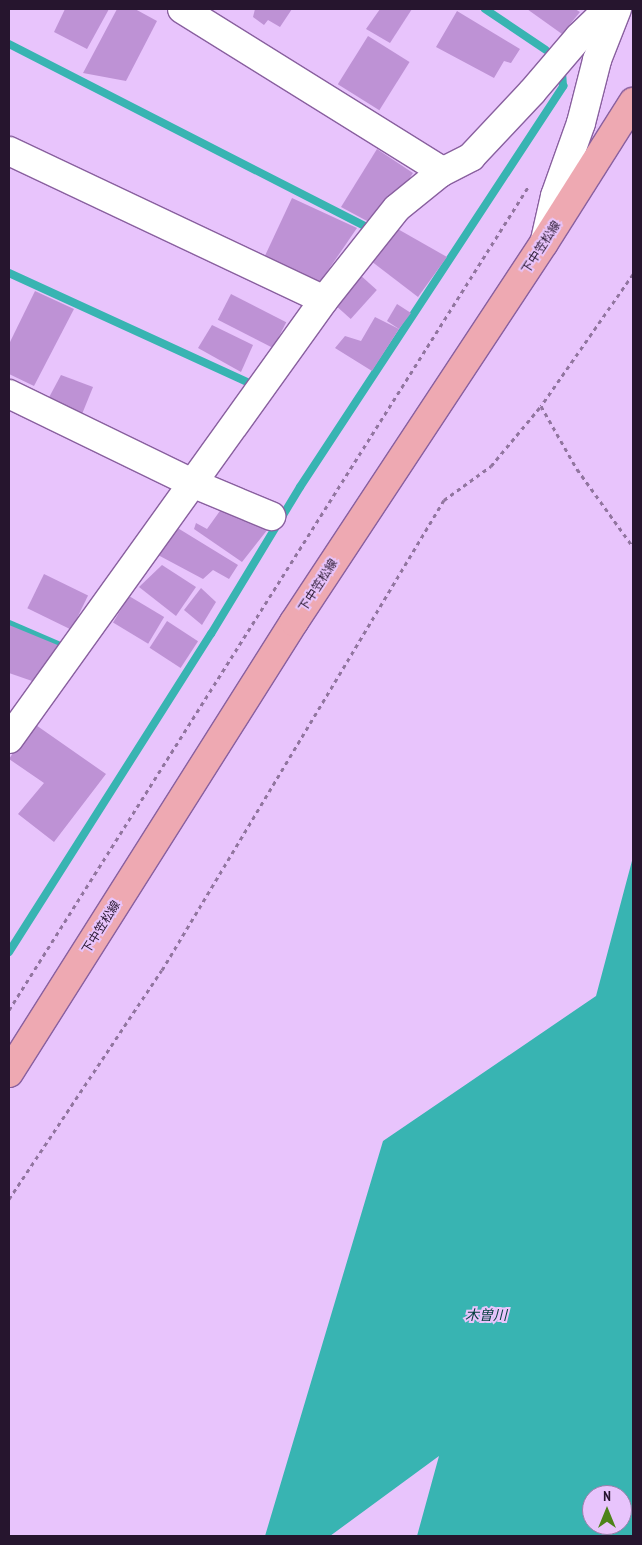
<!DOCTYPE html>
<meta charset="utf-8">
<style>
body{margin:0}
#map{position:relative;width:642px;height:1545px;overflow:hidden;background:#e8c4fc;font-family:"PT Sans Narrow","Noto Sans JP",sans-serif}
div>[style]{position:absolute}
.water>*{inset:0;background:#38b4b2}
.stream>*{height:8px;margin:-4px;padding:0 4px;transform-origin:4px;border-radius:4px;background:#38b4b2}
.building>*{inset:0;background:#be92d5;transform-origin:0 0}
.path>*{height:3px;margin-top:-1.5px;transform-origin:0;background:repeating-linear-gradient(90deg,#91759f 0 4px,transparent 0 8px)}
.roads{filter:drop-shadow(1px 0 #89609f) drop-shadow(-1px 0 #89609f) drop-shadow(0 1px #89609f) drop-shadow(0 -1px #89609f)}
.minor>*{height:28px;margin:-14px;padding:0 14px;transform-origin:14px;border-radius:14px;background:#fff}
.major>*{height:28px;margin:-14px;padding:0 14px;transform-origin:14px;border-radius:14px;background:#eea9b2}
span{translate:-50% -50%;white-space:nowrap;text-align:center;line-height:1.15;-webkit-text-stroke:4px #e8c4fc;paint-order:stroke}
.street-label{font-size:12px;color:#26152e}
.water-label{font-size:14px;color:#013c3b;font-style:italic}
.frame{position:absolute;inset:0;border:10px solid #26152e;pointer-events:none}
.north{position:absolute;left:582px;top:1485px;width:50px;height:50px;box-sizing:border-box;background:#e8c4fc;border:1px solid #9a7eaa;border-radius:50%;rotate:0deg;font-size:14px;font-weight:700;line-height:20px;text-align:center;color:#26152e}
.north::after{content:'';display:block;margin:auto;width:18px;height:22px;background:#4d831a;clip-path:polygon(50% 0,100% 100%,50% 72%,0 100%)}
</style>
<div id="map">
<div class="water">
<i style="clip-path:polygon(evenodd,633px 857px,633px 1536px,417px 1536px,439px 1456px,330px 1536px,265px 1536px,383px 1141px,596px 996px,633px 857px,592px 1495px,622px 1495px,622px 1525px,592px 1525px,592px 1495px)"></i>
</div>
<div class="stream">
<i style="left:485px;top:9px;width:73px;rotate:33.9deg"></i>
<i style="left:9px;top:44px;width:402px;rotate:27.1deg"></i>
<i style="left:9px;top:273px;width:264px;rotate:24.6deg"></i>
<i style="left:9px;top:624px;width:53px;rotate:23.2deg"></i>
<i style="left:9px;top:952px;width:377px;rotate:-57.6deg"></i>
<i style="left:211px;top:634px;width:172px;rotate:-58.8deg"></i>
<i style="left:300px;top:487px;width:480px;rotate:-56.7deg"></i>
<i style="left:563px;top:86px;width:13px;rotate:-94deg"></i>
</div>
<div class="building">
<i style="clip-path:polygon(65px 9px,109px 9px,87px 49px,54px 32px)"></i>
<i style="clip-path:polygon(117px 9px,135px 9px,157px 21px,126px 81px,83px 73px)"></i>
<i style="clip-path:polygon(255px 9px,292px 9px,280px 27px,268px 20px,264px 25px,253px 17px)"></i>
<i style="clip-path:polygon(380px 9px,412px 9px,390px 43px,366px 29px)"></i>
<i style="clip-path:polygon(527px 9px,575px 9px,580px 12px,562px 34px)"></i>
<i style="clip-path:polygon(457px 11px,520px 49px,511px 63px,504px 61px,494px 78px,436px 47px)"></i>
<i style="left:368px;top:36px;width:49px;height:57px;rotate:32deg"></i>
<i style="clip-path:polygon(377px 149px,413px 173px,387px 212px,367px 221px,341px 207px)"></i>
<i style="clip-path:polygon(292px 198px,357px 228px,320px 282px,263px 260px)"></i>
<i style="clip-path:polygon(396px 228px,447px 257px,418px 297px,371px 261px)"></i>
<i style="left:359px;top:274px;width:24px;height:39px;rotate:42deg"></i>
<i style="clip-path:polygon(35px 291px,74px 309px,34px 386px,9px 374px,9px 344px)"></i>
<i style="left:231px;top:294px;width:62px;height:29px;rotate:27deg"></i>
<i style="clip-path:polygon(397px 304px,411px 313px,399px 329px,387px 321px)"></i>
<i style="clip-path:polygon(375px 317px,399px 329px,372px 371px,335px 348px,345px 336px,361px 341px)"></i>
<i style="clip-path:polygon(212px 325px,253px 345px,241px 372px,198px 348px)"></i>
<i style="clip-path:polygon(61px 375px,93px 387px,80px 419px,46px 403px)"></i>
<i style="clip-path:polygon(222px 508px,268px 529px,242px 562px,194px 529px,196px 523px,207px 529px)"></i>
<i style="clip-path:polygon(176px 527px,238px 565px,229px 579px,213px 570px,203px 579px,158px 555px)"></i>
<i style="clip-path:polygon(162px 565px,196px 587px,176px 616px,139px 587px)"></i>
<i style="left:44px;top:574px;width:49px;height:38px;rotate:26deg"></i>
<i style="clip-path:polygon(201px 588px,216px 602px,202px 625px,184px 610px)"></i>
<i style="left:129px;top:596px;width:41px;height:31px;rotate:31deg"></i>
<i style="left:167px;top:621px;width:37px;height:32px;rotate:33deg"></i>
<i style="clip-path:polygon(9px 625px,60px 646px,35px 682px,9px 673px)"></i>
<i style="clip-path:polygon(33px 723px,106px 774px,54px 842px,18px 814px,44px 783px,9px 759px)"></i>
</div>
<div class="path">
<i style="left:633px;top:274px;width:161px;rotate:124.9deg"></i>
<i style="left:541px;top:406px;width:73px;rotate:60.3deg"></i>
<i style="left:577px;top:469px;width:96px;rotate:54.3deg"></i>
<i style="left:9px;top:1010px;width:973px;rotate:-57.76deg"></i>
<i style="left:9px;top:1199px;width:275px;rotate:-56.3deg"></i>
<i style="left:162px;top:970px;width:548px;rotate:-59.04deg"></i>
<i style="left:444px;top:500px;width:58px;rotate:-35.9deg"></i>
<i style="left:491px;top:466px;width:78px;rotate:-50.2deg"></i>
</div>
<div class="roads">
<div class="minor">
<i style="left:182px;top:9px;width:301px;rotate:31.9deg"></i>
<i style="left:437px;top:168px;width:6px;rotate:59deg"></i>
<i style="left:440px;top:173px;width:35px;rotate:-27deg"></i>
<i style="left:471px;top:157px;width:89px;rotate:-46.8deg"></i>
<i style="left:532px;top:92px;width:72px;rotate:-49.5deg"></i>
<i style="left:579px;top:37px;width:40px;rotate:-44deg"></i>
<i style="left:9px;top:151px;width:348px;rotate:25.3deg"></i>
<i style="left:545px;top:240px;width:45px;rotate:-77.2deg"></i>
<i style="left:555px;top:196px;width:77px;rotate:-70.4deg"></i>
<i style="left:581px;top:123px;width:65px;rotate:-75.7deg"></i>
<i style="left:597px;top:60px;width:55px;rotate:-68.6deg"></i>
<i style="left:9px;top:394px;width:203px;rotate:25.9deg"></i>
<i style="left:192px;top:483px;width:86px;rotate:22.7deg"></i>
<i style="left:9px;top:739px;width:540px;rotate:-54.34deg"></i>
<i style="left:324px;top:300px;width:117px;rotate:-51.6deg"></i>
<i style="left:397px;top:208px;width:55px;rotate:-39.1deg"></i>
</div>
<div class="major">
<i style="left:9px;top:1073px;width:534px;rotate:-57.71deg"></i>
<i style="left:294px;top:622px;width:454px;rotate:-56.6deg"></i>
<i style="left:544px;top:243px;width:167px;rotate:-57.7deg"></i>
</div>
</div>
<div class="street-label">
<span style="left:541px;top:247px;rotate:-57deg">下中笠松線</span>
<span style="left:318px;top:585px;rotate:-57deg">下中笠松線</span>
<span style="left:101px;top:927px;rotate:-58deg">下中笠松線</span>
</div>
<div class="water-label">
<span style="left:486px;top:1315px">木曽川</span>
</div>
<div class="frame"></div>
<div class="north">N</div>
</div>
